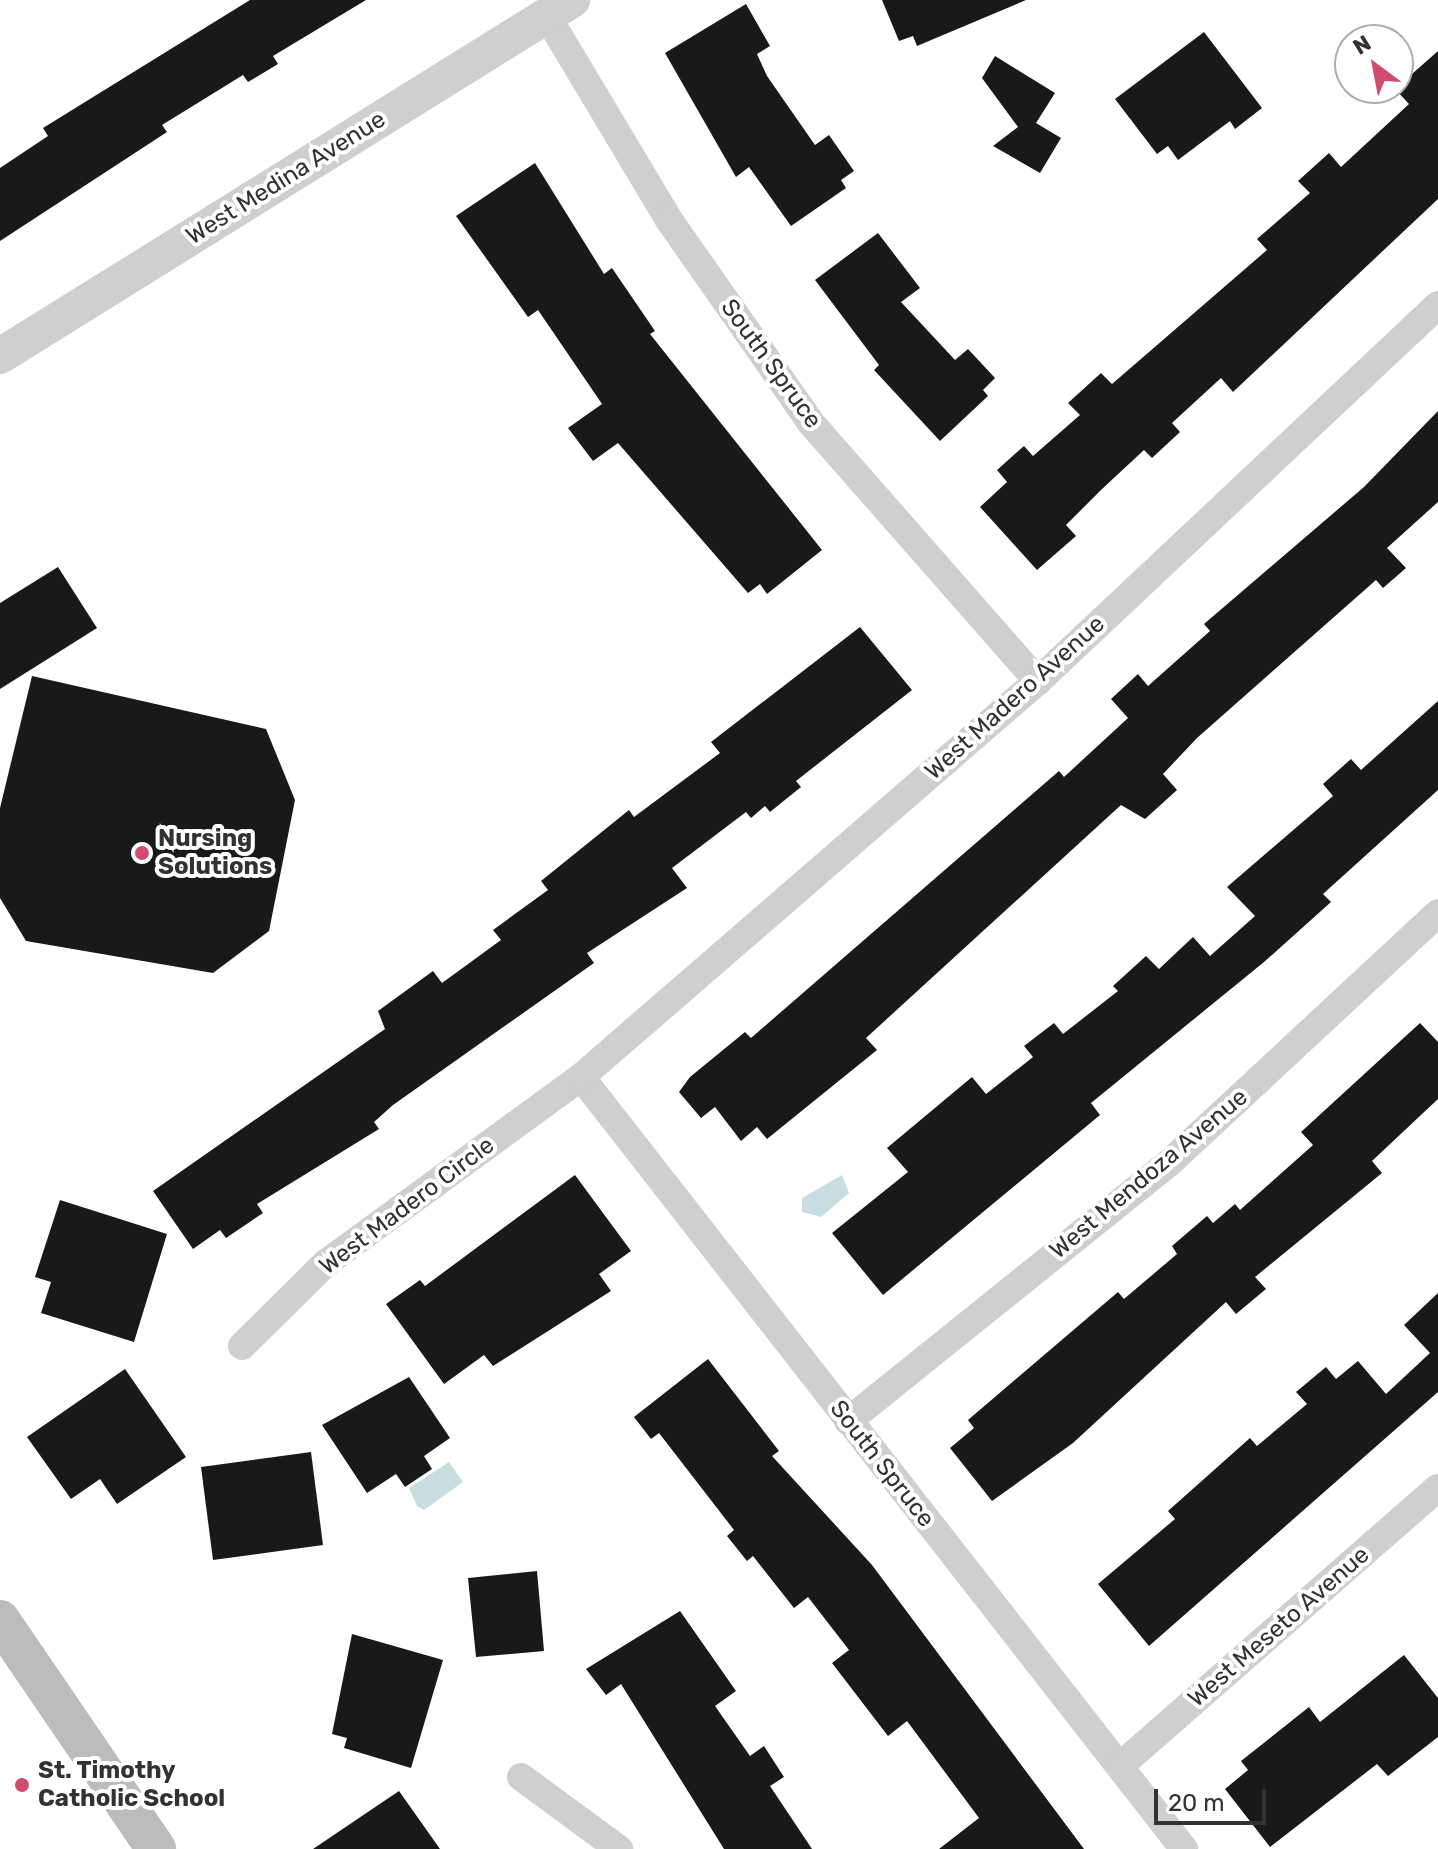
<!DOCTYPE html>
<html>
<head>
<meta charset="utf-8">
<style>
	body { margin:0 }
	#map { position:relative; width:1438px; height:1849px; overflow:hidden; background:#fff; font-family:Rubik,sans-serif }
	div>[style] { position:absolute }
	.water>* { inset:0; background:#c7dde2 }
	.building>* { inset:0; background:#191919 }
	.minor>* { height:28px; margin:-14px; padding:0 14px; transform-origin:14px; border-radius:14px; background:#cfcfcf }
	.tertiary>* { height:36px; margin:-18px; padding:0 18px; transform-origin:18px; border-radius:18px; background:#cfcfcf }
	.secondary>* { height:40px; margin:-20px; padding:0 20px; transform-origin:20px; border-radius:20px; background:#bcbcbc }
	.dots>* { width:22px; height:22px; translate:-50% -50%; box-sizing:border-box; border:4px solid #fff; border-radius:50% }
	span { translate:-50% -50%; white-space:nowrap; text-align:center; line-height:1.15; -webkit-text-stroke:8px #fff; paint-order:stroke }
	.street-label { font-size:24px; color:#323232 }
	.poi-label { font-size:24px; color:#323232; font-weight:700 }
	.left { translate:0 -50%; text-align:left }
	.north { position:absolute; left:1334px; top:24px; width:80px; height:80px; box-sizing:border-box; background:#fff; border:2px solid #adadad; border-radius:50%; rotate:328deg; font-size:22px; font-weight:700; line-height:32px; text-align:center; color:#323232 }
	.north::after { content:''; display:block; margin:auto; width:28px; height:36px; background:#d14c6f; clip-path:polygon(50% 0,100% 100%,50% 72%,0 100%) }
	.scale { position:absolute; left:1154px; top:1789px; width:112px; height:36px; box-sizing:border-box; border:4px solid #323232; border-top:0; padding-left:10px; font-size:24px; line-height:28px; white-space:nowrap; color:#323232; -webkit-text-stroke:6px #fff; paint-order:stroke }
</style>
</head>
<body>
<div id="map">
	<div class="water">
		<div style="clip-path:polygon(842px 1175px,849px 1193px,821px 1217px,802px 1212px,802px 1198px)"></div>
		<div style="clip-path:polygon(449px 1462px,463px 1482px,424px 1510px,417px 1506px,409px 1488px)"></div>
	</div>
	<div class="building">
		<div style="clip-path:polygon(250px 0,366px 0,273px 56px,278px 64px,248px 82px,243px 75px,162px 125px,167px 132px,0 241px,0 168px,48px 136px,43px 128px)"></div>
		<div style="clip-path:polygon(882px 0,1026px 0,917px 46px,913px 36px,899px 41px)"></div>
		<div style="clip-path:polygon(746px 4px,770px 46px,757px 54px,767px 76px,815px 145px,829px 135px,854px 171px,841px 180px,846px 188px,791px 226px,749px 167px,736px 177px,665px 53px)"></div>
		<div style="clip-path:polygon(1204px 32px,1262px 108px,1235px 129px,1230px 121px,1178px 160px,1168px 146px,1157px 154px,1115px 99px)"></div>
		<div style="clip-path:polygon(1438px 51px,1438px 199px,1233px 392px,1221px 378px,1172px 423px,1180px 432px,1152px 458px,1144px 450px,1102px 489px,1066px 525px,1076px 536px,1037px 570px,980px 507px,1007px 482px,997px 470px,1024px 446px,1033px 456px,1080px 415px,1068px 403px,1101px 373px,1112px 384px,1267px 250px,1257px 239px,1310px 193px,1298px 181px,1329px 153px,1341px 167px,1409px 104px,1395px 89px)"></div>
		<div style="clip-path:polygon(995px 56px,1055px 93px,1036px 123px,1061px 138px,1040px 173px,993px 146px,1018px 127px,982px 78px)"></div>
		<div style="clip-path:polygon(535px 163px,604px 274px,612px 268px,655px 331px,650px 334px,822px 550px,767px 594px,760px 584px,748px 593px,618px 443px,593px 461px,568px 428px,602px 404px,538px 310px,528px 317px,456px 216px)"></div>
		<div style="clip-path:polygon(878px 233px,920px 288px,901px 302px,955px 360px,968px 349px,995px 378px,983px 390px,988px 396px,940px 441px,874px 370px,879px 365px,815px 280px)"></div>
		<div style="clip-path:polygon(1438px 411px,1438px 502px,1387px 548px,1406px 568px,1383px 588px,1376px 580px,1197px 738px,1163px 774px,1177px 790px,1145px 819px,1121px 805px,866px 1038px,877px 1050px,767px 1139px,757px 1127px,741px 1141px,715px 1107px,701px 1118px,679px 1092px,690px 1077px,745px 1032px,751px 1038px,1059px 771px,1064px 777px,1128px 718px,1111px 699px,1138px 674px,1148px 686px,1210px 631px,1204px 624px,1364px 487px)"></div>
		<div style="clip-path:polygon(58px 567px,97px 628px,0 689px,0 603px)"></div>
		<div style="clip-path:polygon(860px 627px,912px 690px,796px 781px,801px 787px,770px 812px,765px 806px,751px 818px,746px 812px,672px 868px,687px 888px,587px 953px,594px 963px,393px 1105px,374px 1122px,379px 1129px,257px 1204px,263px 1213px,226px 1238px,220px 1230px,193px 1249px,153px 1191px,385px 1029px,378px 1011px,433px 971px,442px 983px,501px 940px,493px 930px,548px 890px,541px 881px,629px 810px,634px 817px,720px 753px,711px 742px)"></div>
		<div style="clip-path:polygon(32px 676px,266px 729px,295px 800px,269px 931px,213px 973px,26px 941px,0 898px,0 808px)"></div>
		<div style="clip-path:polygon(1438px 701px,1438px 790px,1323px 894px,1331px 902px,1264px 962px,1091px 1103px,1100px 1115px,883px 1295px,832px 1233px,908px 1172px,887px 1148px,972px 1077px,986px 1094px,1033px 1057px,1024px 1046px,1054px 1023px,1063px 1034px,1118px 991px,1113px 986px,1146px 956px,1159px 969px,1193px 937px,1210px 956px,1255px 916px,1227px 887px,1333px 796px,1323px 784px,1351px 759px,1361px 770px)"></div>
		<div style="clip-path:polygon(1420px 1023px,1438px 1042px,1438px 1099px,1372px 1161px,1382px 1173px,1255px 1277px,1266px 1289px,1236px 1314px,1226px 1302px,1073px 1443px,992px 1501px,950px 1448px,974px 1428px,968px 1420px,1118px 1292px,1124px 1299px,1177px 1254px,1172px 1246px,1207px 1216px,1213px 1223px,1235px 1204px,1240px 1210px,1313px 1145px,1301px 1132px)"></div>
		<div style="clip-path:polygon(575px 1175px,631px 1251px,599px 1274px,611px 1291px,493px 1366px,484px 1355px,444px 1384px,386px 1304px,420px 1280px,425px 1286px)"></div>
		<div style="clip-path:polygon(60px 1200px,167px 1234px,134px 1342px,41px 1313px,51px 1282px,35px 1277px)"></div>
		<div style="clip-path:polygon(1438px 1293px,1438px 1392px,1149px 1646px,1098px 1584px,1175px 1519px,1168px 1511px,1250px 1438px,1257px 1446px,1307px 1404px,1296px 1392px,1326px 1367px,1336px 1379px,1358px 1361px,1386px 1394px,1430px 1353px,1404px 1325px)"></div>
		<div style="clip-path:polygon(708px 1359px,779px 1451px,772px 1456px,872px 1565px,1084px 1849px,939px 1849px,979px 1818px,907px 1721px,888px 1736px,832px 1663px,849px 1650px,808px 1597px,794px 1608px,753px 1556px,747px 1561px,727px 1536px,734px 1530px,659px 1433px,651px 1439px,634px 1417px)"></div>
		<div style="clip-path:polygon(125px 1369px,186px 1457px,117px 1504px,100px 1479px,71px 1499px,27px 1437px)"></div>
		<div style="clip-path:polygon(409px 1377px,450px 1438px,424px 1456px,432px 1469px,405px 1487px,396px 1474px,367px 1493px,322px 1425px)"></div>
		<div style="clip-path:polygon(311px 1452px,323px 1545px,213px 1560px,201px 1467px)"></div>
		<div style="clip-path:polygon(537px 1571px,544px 1651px,476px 1657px,468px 1578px)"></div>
		<div style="clip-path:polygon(680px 1611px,736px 1691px,715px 1706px,750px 1756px,764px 1746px,784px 1777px,770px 1786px,812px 1849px,724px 1849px,621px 1684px,606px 1695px,586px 1669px)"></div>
		<div style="clip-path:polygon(352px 1634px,443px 1660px,411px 1768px,344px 1748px,347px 1738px,332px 1734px)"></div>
		<div style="clip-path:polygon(1404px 1655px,1438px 1698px,1438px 1737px,1388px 1776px,1377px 1764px,1270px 1847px,1225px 1789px,1248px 1770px,1241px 1761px,1309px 1707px,1320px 1722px)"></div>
		<div style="clip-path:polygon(399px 1791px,440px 1849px,313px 1849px)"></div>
	</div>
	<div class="minor">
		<div style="left:547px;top:16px;width:238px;rotate:59.1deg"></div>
		<div style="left:669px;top:220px;width:248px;rotate:55deg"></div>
		<div style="left:811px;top:423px;width:344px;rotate:48.7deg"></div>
		<div style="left:581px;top:1077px;width:980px;rotate:52.01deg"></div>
		<div style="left:242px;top:1346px;width:118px;rotate:-44.7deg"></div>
		<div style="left:326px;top:1263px;width:316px;rotate:-36.1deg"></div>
		<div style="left:581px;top:1077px;width:605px;rotate:-40.91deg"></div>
		<div style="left:1038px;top:681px;width:549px;rotate:-43.23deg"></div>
		<div style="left:848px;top:1421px;width:412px;rotate:-38.8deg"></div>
		<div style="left:1169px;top:1163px;width:367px;rotate:-42.9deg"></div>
		<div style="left:1120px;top:1766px;width:422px;rotate:-41.2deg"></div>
		<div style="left:521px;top:1777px;width:122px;rotate:36.3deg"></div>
	</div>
	<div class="tertiary">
		<div style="left:0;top:356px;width:674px;rotate:-31.9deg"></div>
	</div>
	<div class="secondary">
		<div style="left:0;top:1620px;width:277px;rotate:55.7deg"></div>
	</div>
	<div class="dots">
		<div style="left:142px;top:853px;background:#d14c6f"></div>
		<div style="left:22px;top:1785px;background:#d14c6f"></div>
	</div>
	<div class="street-label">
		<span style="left:286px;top:178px;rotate:-32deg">West Medina Avenue</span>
		<span style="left:771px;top:364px;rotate:54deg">South Spruce</span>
		<span style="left:1015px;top:698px;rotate:-42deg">West Madero Avenue</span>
		<span style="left:1149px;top:1174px;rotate:-40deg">West Mendoza Avenue</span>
		<span style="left:407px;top:1206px;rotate:-37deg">West Madero Circle</span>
		<span style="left:882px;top:1464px;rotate:52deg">South Spruce</span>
		<span style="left:1279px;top:1627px;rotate:-41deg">West Meseto Avenue</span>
	</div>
	<div class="poi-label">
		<span class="left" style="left:158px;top:853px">Nursing<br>Solutions</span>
		<span class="left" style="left:38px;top:1785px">St. Timothy<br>Catholic School</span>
	</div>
	<div class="north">N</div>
	<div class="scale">20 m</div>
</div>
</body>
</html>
